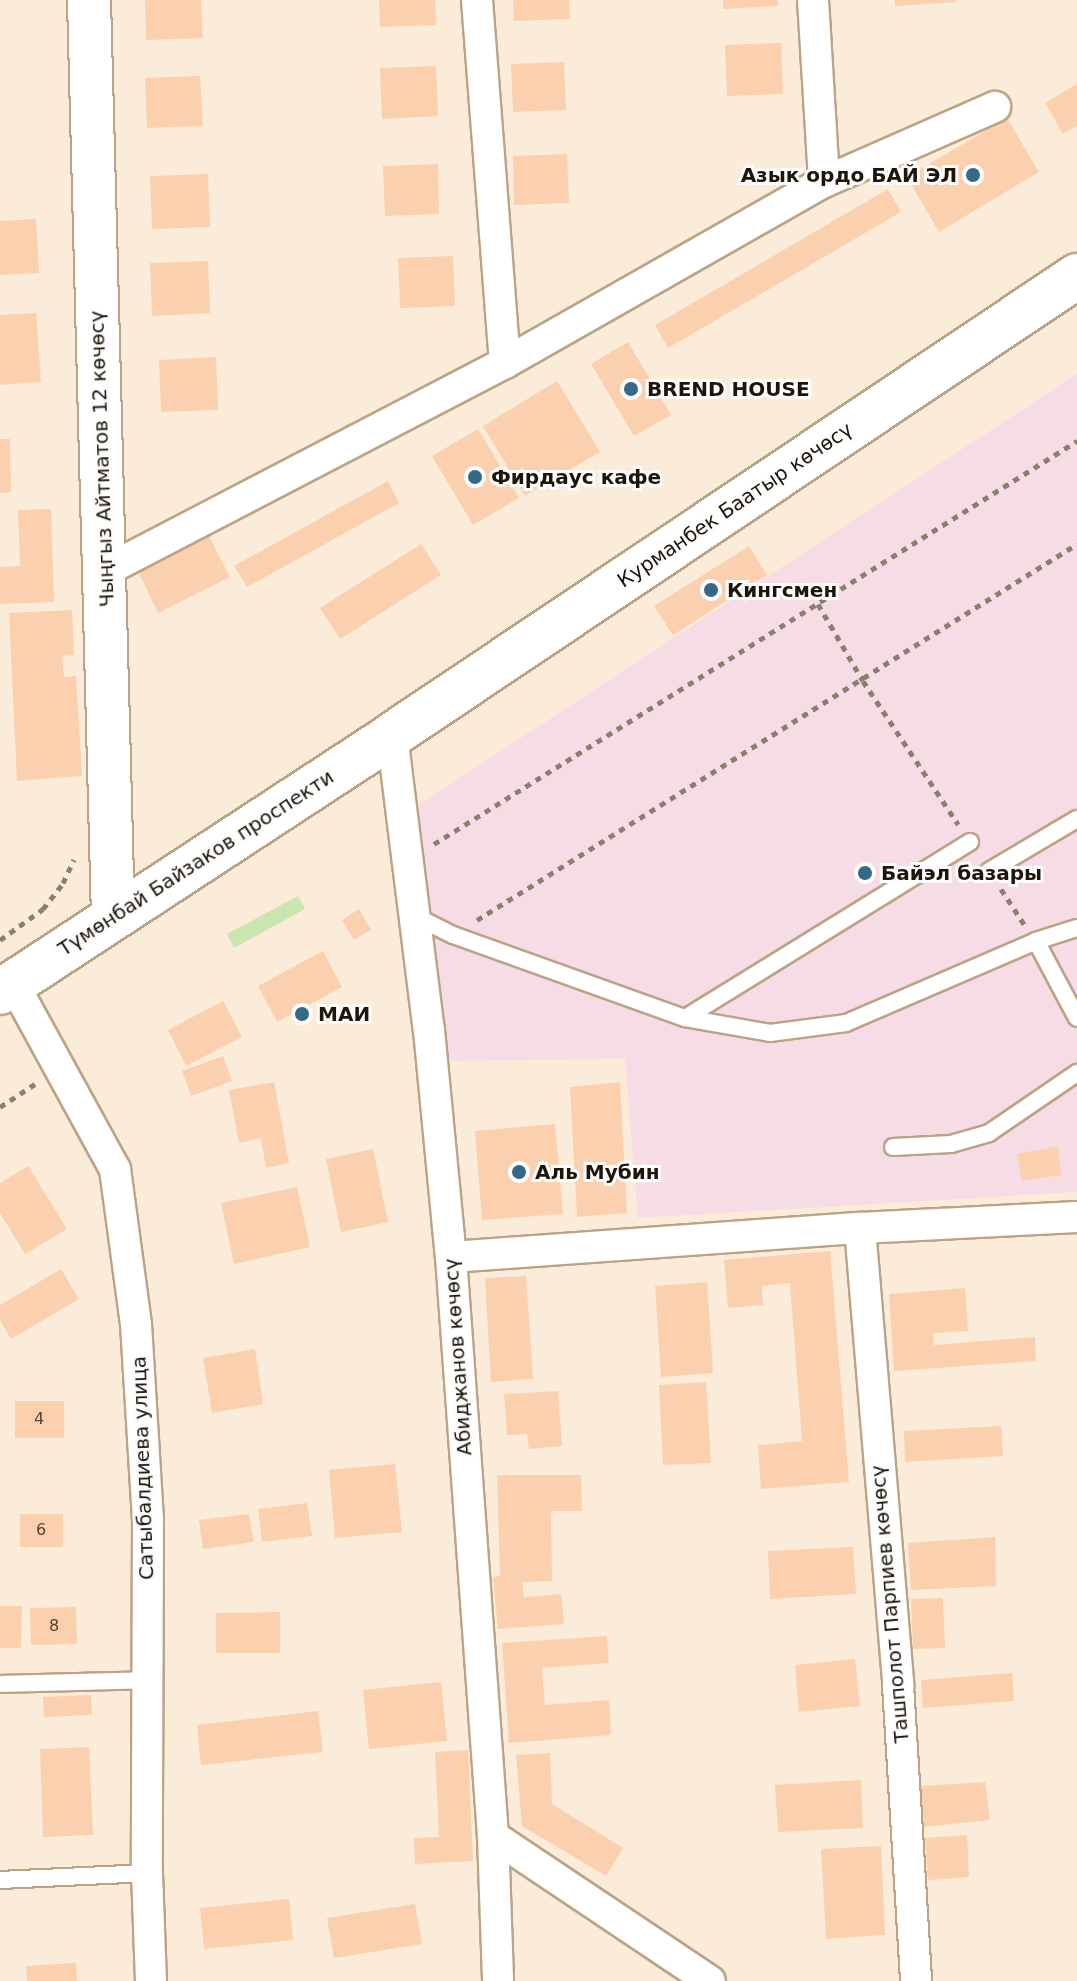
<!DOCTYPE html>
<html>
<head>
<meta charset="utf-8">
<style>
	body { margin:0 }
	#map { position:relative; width:1077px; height:1981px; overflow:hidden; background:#fbecd9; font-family:"DejaVu Sans",sans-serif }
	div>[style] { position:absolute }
	.commercial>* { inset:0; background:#f6dde5 }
	.green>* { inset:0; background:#cae6ae }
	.building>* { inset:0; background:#fad0af }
	.path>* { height:5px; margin-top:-2.5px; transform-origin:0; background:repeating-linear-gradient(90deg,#8b7f70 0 6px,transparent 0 12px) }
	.roads { filter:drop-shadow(2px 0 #bba386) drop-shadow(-2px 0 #bba386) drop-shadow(0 2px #bba386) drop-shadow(0 -2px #bba386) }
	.lane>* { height:16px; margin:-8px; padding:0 8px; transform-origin:8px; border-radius:8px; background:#fff }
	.street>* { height:30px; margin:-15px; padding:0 15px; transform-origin:15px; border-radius:15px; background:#fff }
	.secondary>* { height:42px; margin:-21px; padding:0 21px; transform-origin:21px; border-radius:21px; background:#fff }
	.highway>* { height:44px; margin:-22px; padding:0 22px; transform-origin:22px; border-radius:22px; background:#fff }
	.dots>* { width:22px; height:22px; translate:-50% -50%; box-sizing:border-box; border:4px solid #fcfcfc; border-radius:50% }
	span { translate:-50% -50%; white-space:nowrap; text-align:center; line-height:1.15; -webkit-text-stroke:6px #fcfcfc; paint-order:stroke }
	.number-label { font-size:16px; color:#543 }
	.number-label span { -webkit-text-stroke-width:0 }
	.poi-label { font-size:20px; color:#1e150a; font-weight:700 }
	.right { translate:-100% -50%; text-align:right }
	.left { translate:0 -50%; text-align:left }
	.street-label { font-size:20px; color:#1e150a }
</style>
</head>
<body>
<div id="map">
	<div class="commercial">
		<div style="clip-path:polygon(1077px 374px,1077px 1192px,638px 1218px,625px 1059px,442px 1061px,419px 853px,418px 805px)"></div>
	</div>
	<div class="green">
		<div style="clip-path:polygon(298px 896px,305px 909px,234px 948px,227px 934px)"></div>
	</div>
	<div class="building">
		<div style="clip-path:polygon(145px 0,201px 0,203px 38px,146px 40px)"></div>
		<div style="clip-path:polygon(379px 0,435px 0,436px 25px,380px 27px)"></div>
		<div style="clip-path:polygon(513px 0,569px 0,570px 19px,514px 21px)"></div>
		<div style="clip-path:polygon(723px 0,778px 0,778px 6px,723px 9px)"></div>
		<div style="clip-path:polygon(895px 0,956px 0,956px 2px,895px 6px)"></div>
		<div style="clip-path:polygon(781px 43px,783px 94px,727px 96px,725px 45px)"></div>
		<div style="clip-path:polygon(564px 62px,566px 110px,513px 112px,511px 64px)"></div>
		<div style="clip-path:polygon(436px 66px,438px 116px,382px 119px,380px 68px)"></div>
		<div style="clip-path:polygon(200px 76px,203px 126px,147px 128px,145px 78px)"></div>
		<div style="clip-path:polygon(1077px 84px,1077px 126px,1063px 134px,1045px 103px)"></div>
		<div style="clip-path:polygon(1007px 118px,1039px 172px,939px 232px,907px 177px)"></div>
		<div style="clip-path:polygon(567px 154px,569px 203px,514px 205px,513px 156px)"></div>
		<div style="clip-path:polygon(438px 164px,439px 214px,385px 216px,383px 166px)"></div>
		<div style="clip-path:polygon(208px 174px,210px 227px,152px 229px,150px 176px)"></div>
		<div style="clip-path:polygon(888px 189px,901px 212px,668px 348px,655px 325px)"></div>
		<div style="clip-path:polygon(36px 219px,39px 273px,0 275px,0 221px)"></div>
		<div style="clip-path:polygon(453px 256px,455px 306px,400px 308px,398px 258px)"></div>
		<div style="clip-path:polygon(208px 261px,210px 313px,152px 316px,150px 263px)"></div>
		<div style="clip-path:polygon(36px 313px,41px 382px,0 385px,0 315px)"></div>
		<div style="clip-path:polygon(628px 342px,671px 415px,634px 436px,591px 364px)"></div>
		<div style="clip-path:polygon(216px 357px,218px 410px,161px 412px,159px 360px)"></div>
		<div style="clip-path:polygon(557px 381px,600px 452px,525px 496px,483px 426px)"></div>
		<div style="clip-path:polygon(478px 429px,519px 498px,473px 525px,432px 456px)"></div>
		<div style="clip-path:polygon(0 439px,10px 439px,11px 492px,0 493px)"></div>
		<div style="clip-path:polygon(388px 481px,399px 503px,247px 587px,234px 566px)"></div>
		<div style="clip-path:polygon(51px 509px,54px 602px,0 604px,0 567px,20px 566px,18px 510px)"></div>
		<div style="clip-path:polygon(207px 532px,230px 577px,158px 613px,136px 567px)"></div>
		<div style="clip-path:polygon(421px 544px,441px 575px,340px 639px,320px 608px)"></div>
		<div style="clip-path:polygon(749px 546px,767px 575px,673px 635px,654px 606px)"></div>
		<div style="clip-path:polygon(72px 610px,74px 655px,62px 656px,64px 677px,76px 676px,82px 776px,17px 781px,9px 613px)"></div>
		<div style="clip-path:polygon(359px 909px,371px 930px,354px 940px,342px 920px)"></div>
		<div style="clip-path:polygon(323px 951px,342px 987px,277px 1022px,258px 986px)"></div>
		<div style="clip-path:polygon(223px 1001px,242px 1037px,186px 1066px,168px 1030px)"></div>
		<div style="clip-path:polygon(223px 1056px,232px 1081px,191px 1096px,182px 1071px)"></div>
		<div style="clip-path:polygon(274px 1082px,289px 1163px,266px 1168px,261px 1138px,239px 1143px,229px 1090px)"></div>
		<div style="clip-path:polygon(620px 1082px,627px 1213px,577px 1217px,570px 1087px)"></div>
		<div style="clip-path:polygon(555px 1124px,563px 1214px,482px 1220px,475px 1131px)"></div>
		<div style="clip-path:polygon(1058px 1146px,1061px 1175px,1022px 1181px,1017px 1154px)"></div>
		<div style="clip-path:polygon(373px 1149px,388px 1222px,341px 1232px,326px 1159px)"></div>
		<div style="clip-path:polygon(28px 1166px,67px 1229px,25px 1254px,0 1213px,0 1183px)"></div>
		<div style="clip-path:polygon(297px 1187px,310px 1247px,234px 1264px,221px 1203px)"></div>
		<div style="clip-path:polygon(830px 1251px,849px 1482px,761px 1489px,758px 1445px,802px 1441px,790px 1283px,762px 1286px,763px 1305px,728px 1308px,724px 1260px)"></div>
		<div style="clip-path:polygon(61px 1269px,79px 1299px,11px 1339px,0 1320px,0 1305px)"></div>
		<div style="clip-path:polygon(526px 1276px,533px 1379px,491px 1382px,485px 1278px)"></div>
		<div style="clip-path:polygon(707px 1282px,713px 1373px,661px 1377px,655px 1286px)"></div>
		<div style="clip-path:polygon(965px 1288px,968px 1331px,933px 1333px,934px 1345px,1035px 1337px,1036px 1361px,894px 1371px,889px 1294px)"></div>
		<div style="clip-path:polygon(255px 1349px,263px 1404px,212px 1413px,203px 1358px)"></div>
		<div style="clip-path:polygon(706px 1382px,711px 1463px,663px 1465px,659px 1385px)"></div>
		<div style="clip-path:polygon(558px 1391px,562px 1446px,529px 1449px,527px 1434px,507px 1435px,504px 1394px)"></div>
		<div style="clip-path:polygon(15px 1401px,64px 1401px,64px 1438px,15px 1438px)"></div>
		<div style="clip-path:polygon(1001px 1426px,1003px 1456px,905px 1462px,904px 1431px)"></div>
		<div style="clip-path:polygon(395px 1464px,402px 1532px,335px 1538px,329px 1470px)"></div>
		<div style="clip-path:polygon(497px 1475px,581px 1475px,582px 1511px,551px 1511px,552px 1581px,522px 1582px,524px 1597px,561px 1594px,564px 1624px,498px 1629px,493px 1577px,500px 1576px)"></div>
		<div style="clip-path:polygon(307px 1503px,312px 1536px,262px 1542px,258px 1509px)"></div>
		<div style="clip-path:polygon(20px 1514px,63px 1514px,63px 1547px,20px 1547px)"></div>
		<div style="clip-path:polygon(249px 1514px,254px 1542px,203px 1549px,199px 1520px)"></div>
		<div style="clip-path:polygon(995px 1537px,996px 1586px,911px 1590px,908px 1543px)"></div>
		<div style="clip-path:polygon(853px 1547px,856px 1594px,770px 1599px,768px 1551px)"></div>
		<div style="clip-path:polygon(943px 1598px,945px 1648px,913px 1649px,911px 1599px)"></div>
		<div style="clip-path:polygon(0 1606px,22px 1606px,21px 1648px,0 1648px)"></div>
		<div style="clip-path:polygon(76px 1607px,77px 1644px,31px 1645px,30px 1608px)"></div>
		<div style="clip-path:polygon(280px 1612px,280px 1653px,216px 1653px,216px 1613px)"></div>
		<div style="clip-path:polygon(607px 1636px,609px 1663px,542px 1668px,545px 1705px,609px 1700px,611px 1735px,509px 1743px,502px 1643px)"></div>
		<div style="clip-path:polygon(855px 1659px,860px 1706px,799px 1712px,795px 1665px)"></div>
		<div style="clip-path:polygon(1012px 1673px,1014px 1701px,923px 1708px,921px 1680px)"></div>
		<div style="clip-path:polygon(441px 1682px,447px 1741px,369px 1749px,363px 1690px)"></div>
		<div style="clip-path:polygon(91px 1695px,92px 1715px,44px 1717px,43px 1697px)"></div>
		<div style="clip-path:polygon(318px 1711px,323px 1752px,201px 1765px,197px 1725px)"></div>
		<div style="clip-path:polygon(89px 1747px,93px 1835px,43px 1837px,40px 1749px)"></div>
		<div style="clip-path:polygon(468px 1750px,473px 1861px,415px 1864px,414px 1838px,439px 1837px,435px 1752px)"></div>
		<div style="clip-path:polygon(550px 1753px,552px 1804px,623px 1848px,606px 1876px,522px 1826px,516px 1755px)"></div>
		<div style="clip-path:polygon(861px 1780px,863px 1828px,778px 1832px,775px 1785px)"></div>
		<div style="clip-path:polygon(985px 1782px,990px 1820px,924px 1827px,921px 1786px)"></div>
		<div style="clip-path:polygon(967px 1835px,969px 1877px,928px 1880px,925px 1838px)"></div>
		<div style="clip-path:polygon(881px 1846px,885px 1935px,826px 1939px,821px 1849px)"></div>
		<div style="clip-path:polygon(289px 1899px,293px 1940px,204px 1949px,200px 1908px)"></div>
		<div style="clip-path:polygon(415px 1904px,422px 1944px,334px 1958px,327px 1918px)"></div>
		<div style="clip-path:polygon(76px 1963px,77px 1981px,27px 1981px,26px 1966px)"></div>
	</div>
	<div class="path">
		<div style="left:818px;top:604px;width:89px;rotate:59.7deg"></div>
		<div style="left:863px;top:681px;width:172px;rotate:56.4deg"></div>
		<div style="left:434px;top:844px;width:759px;rotate:-32.08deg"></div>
		<div style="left:1001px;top:889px;width:42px;rotate:56.7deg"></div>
		<div style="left:477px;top:920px;width:708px;rotate:-32.07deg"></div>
		<div style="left:0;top:940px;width:53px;rotate:-35.8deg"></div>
		<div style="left:43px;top:909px;width:33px;rotate:-52deg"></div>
		<div style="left:63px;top:883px;width:26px;rotate:-65deg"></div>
		<div style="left:0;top:1107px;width:42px;rotate:-33.3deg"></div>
	</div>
	<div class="roads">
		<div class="lane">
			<div style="left:989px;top:871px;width:102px;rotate:-30.6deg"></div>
			<div style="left:415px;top:916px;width:42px;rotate:26.6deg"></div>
			<div style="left:453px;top:935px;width:246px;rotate:19.7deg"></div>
			<div style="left:685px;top:1018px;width:86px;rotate:10deg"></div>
			<div style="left:770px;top:1033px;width:77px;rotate:-7.5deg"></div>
			<div style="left:846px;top:1023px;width:207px;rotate:-23.3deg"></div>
			<div style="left:1036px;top:941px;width:43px;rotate:-17.6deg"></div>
			<div style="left:1036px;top:941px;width:87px;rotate:62deg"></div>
			<div style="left:685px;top:1018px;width:335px;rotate:-31.7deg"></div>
			<div style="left:893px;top:1147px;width:58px;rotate:-3deg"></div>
			<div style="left:951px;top:1144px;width:40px;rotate:-16deg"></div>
			<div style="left:989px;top:1133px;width:107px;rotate:-34.3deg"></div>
			<div style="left:0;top:1684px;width:148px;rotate:-1.5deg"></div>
			<div style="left:0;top:1880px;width:147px;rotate:-2.7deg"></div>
		</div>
		<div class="street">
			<div style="left:477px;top:0;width:364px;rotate:85.6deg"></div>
			<div style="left:813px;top:0;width:182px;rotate:86.5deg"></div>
			<div style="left:105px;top:571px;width:451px;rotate:-27.5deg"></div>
			<div style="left:505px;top:363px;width:367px;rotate:-29.6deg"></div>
			<div style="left:824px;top:182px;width:187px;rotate:-23.7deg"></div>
			<div style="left:392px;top:735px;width:297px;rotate:82.9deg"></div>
			<div style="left:429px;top:1030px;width:228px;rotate:84.5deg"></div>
			<div style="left:451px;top:1257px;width:581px;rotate:85.85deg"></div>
			<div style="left:493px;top:1836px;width:145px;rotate:88deg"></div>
			<div style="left:13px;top:983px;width:212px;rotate:61.3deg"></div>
			<div style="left:115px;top:1169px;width:156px;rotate:82.3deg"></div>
			<div style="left:136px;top:1324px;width:195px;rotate:86.5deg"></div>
			<div style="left:148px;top:1519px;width:354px;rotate:90.2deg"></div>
			<div style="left:147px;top:1873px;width:108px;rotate:87.9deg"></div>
			<div style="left:860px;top:1228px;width:459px;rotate:85.2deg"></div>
			<div style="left:898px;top:1685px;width:297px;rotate:86.5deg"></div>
			<div style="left:451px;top:1257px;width:410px;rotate:-4.1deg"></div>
			<div style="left:860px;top:1228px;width:217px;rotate:-2.9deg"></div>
			<div style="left:493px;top:1836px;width:261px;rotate:33.8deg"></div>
		</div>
		<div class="secondary">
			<div style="left:89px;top:0;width:917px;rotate:88.5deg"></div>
		</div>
		<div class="highway">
			<div style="left:0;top:992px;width:469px;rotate:-33.2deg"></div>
			<div style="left:392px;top:735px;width:825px;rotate:-33.82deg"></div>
		</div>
	</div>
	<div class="dots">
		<div style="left:973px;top:175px;background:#356986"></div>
		<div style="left:631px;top:389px;background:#356986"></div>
		<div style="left:475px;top:477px;background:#356986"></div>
		<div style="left:711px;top:590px;background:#356986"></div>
		<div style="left:865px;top:873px;background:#356986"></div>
		<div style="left:302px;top:1014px;background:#356986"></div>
		<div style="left:519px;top:1172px;background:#356986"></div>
	</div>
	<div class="number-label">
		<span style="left:39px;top:1419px">4</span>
		<span style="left:41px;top:1530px">6</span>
		<span style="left:54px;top:1626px">8</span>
	</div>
	<div class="poi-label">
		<span class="right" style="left:957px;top:175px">Азык ордо БАЙ ЭЛ</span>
		<span class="left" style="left:647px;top:389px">BREND HOUSE</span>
		<span class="left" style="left:491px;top:477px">Фирдаус кафе</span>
		<span class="left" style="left:727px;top:590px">Кингсмен</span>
		<span class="left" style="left:881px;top:873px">Байэл базары</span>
		<span class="left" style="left:318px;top:1014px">МАИ</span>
		<span class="left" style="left:535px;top:1172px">Аль Мубин</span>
	</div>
	<div class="street-label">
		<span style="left:102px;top:459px;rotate:-92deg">Чыңгыз Айтматов 12 көчөсү</span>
		<span style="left:735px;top:505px;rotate:-34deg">Курманбек Баатыр көчөсү</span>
		<span style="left:196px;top:863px;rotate:-33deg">Түмөнбай Байзаков проспекти</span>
		<span style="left:458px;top:1357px;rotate:-94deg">Абиджанов көчөсү</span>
		<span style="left:143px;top:1468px;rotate:-92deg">Сатыбалдиева улица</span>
		<span style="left:890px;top:1604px;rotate:-95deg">Ташполот Парпиев көчөсү</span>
	</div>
</div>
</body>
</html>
